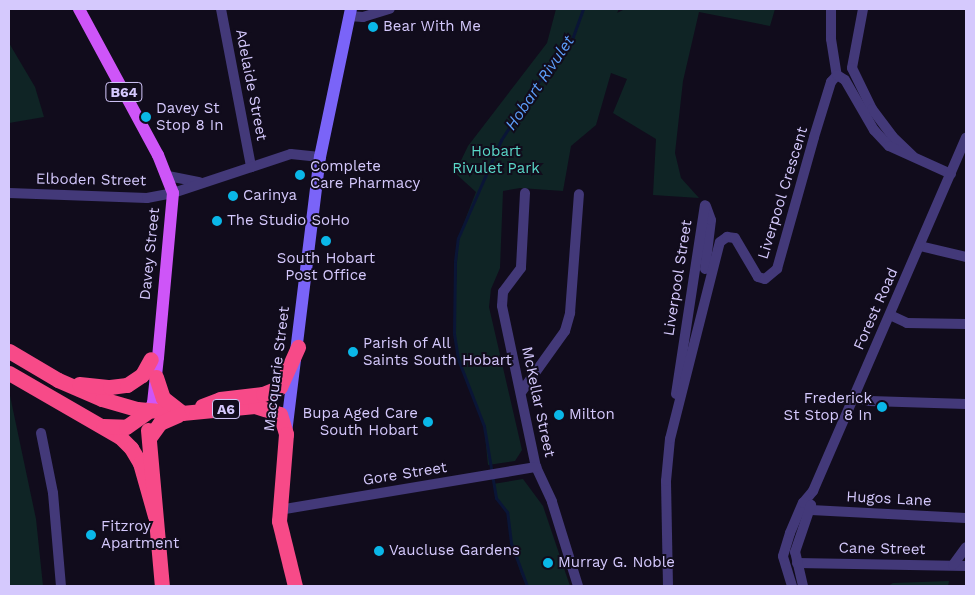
<!DOCTYPE html>
<html>
<head>
<meta charset="utf-8">
<style>
	body { margin:0 }
	#map { position:relative; width:975px; height:595px; overflow:hidden; background:#110c1c; font-family:"Work Sans",sans-serif }
	div>[style] { position:absolute }
	.green>* { inset:0; background:#0f2425 }
	.stream>* { height:3px; margin:-1.5px; padding:0 1.5px; transform-origin:1.5px; border-radius:1.5px; background:#0a1536 }
	.street>* { height:10px; margin:-5px; padding:0 5px; transform-origin:5px; border-radius:5px; background:#433979 }
	.secondary>* { height:12px; margin:-6px; padding:0 6px; transform-origin:6px; border-radius:6px; background:#7a64f8 }
	.primary>* { height:12px; margin:-6px; padding:0 6px; transform-origin:6px; border-radius:6px; background:#ce55f8 }
	.highway>* { height:15px; margin:-7.5px; padding:0 7.5px; transform-origin:7.5px; border-radius:7.5px; background:#f74a88 }
	.dots>* { width:14px; height:14px; translate:-50% -50%; box-sizing:border-box; border:2px solid #110c1c; border-radius:50% }
	span { translate:-50% -50%; white-space:nowrap; text-align:center; line-height:1.15; -webkit-text-stroke:4px #110c1c; paint-order:stroke }
	.shield-label span { padding:1px 4px; background:#110c1c; border:1px solid; border-radius:4px; -webkit-text-stroke-width:0 }
	.shield-label { font-size:14px; color:#d5c9fd; font-weight:700 }
	.poi-label { font-size:15px; color:#d5c9fd }
	.left { translate:0 -50%; text-align:left }
	.right { translate:-100% -50%; text-align:right }
	.street-label { font-size:15px; color:#d5c9fd }
	.park-label { font-size:15px; color:#5ad8c8 }
	.water-label { font-size:16px; color:#5c9df8; font-style:italic }
	.frame { position:absolute; inset:0; border:10px solid #d5c9fd; pointer-events:none }
</style>
</head>
<body>
<div id="map">
	<div class="green">
		<div style="clip-path:polygon(556px 9px,619px 9px,617px 13px,625px 9px,775px 9px,770px 26px,699px 12px,683px 81px,675px 153px,681px 178px,699px 198px,653px 195px,656px 139px,613px 113px,627px 79px,611px 73px,596px 125px,571px 146px,563px 191px,520px 188px,503px 191px,500px 268px,491px 289px,489px 307px,522px 450px,515px 461px,488px 465px,484px 426px,458px 359px,454px 333px,458px 238px,476px 192px,455px 173px,468px 146px,547px 43px)"></div>
		<div style="clip-path:polygon(9px 43px,35px 87px,44px 117px,9px 123px)"></div>
		<div style="clip-path:polygon(9px 391px,36px 519px,43px 586px,9px 586px)"></div>
		<div style="clip-path:polygon(523px 479px,543px 506px,570px 586px,527px 586px,521px 574px,511px 543px,507px 512px,496px 498px,493px 484px)"></div>
		<div style="clip-path:polygon(949px 581px,948px 586px,888px 586px,893px 583px)"></div>
	</div>
	<div class="stream">
		<div style="left:527px;top:586px;width:46px;rotate:-110.4deg"></div>
		<div style="left:511px;top:543px;width:31px;rotate:-97deg"></div>
		<div style="left:507px;top:512px;width:18px;rotate:-128deg"></div>
		<div style="left:496px;top:498px;width:73px;rotate:-99.5deg"></div>
		<div style="left:484px;top:426px;width:72px;rotate:-111.2deg"></div>
		<div style="left:458px;top:359px;width:26px;rotate:-99deg"></div>
		<div style="left:454px;top:333px;width:72px;rotate:-89.2deg"></div>
		<div style="left:455px;top:261px;width:23px;rotate:-83deg"></div>
		<div style="left:458px;top:238px;width:107px;rotate:-66.3deg"></div>
		<div style="left:501px;top:140px;width:98px;rotate:-57.1deg"></div>
		<div style="left:554px;top:58px;width:23px;rotate:-43deg"></div>
		<div style="left:571px;top:42px;width:35px;rotate:-70deg"></div>
	</div>
	<div class="street">
		<div style="left:221px;top:9px;width:161px;rotate:79.2deg"></div>
		<div style="left:831px;top:9px;width:30px;rotate:90deg"></div>
		<div style="left:831px;top:39px;width:36px;rotate:81deg"></div>
		<div style="left:863px;top:9px;width:60px;rotate:100.6deg"></div>
		<div style="left:852px;top:68px;width:46px;rotate:64deg"></div>
		<div style="left:872px;top:109px;width:34px;rotate:53deg"></div>
		<div style="left:892px;top:136px;width:29px;rotate:44deg"></div>
		<div style="left:349px;top:16px;width:14px;rotate:4deg"></div>
		<div style="left:363px;top:17px;width:28px;rotate:-17deg"></div>
		<div style="left:168px;top:176px;width:32px;rotate:11deg"></div>
		<div style="left:9px;top:193px;width:138px;rotate:2.1deg"></div>
		<div style="left:147px;top:198px;width:26px;rotate:-11deg"></div>
		<div style="left:173px;top:193px;width:124px;rotate:-18.3deg"></div>
		<div style="left:291px;top:154px;width:29px;rotate:6deg"></div>
		<div style="left:525px;top:193px;width:75px;rotate:93.1deg"></div>
		<div style="left:521px;top:268px;width:30px;rotate:127deg"></div>
		<div style="left:503px;top:292px;width:14px;rotate:94deg"></div>
		<div style="left:502px;top:306px;width:165px;rotate:78.1deg"></div>
		<div style="left:536px;top:467px;width:38px;rotate:65deg"></div>
		<div style="left:552px;top:502px;width:88px;rotate:72.8deg"></div>
		<div style="left:920px;top:246px;width:47px;rotate:13.4deg"></div>
		<div style="left:705px;top:269px;width:49px;rotate:-83deg"></div>
		<div style="left:711px;top:220px;width:15px;rotate:-110deg"></div>
		<div style="left:890px;top:315px;width:19px;rotate:25deg"></div>
		<div style="left:907px;top:323px;width:59px;rotate:1deg"></div>
		<div style="left:522px;top:391px;width:74px;rotate:-54.4deg"></div>
		<div style="left:565px;top:331px;width:19px;rotate:-74deg"></div>
		<div style="left:570px;top:313px;width:119px;rotate:-85.7deg"></div>
		<div style="left:676px;top:394px;width:191px;rotate:-81.3deg"></div>
		<div style="left:853px;top:397px;width:17px;rotate:13deg"></div>
		<div style="left:870px;top:401px;width:96px;rotate:1.8deg"></div>
		<div style="left:41px;top:433px;width:61px;rotate:78.7deg"></div>
		<div style="left:53px;top:493px;width:93px;rotate:85.1deg"></div>
		<div style="left:279px;top:510px;width:261px;rotate:-9.5deg"></div>
		<div style="left:811px;top:510px;width:155px;rotate:3deg"></div>
		<div style="left:797px;top:563px;width:169px;rotate:1deg"></div>
		<div style="left:953px;top:565px;width:22px;rotate:-54deg"></div>
		<div style="left:668px;top:586px;width:105px;rotate:-91.1deg"></div>
		<div style="left:666px;top:481px;width:42px;rotate:-84.6deg"></div>
		<div style="left:670px;top:439px;width:203px;rotate:-75.8deg"></div>
		<div style="left:720px;top:242px;width:9px;rotate:-36deg"></div>
		<div style="left:727px;top:237px;width:8px;rotate:7deg"></div>
		<div style="left:735px;top:238px;width:45px;rotate:59.5deg"></div>
		<div style="left:758px;top:277px;width:7px;rotate:16deg"></div>
		<div style="left:765px;top:279px;width:16px;rotate:-40deg"></div>
		<div style="left:777px;top:269px;width:137px;rotate:-74.3deg"></div>
		<div style="left:814px;top:137px;width:58px;rotate:-72.8deg"></div>
		<div style="left:831px;top:82px;width:9px;rotate:-49deg"></div>
		<div style="left:837px;top:75px;width:9px;rotate:32deg"></div>
		<div style="left:845px;top:80px;width:58px;rotate:59.9deg"></div>
		<div style="left:874px;top:130px;width:22px;rotate:47deg"></div>
		<div style="left:889px;top:146px;width:68px;rotate:24.3deg"></div>
		<div style="left:792px;top:586px;width:31px;rotate:-107deg"></div>
		<div style="left:783px;top:556px;width:24px;rotate:-73deg"></div>
		<div style="left:790px;top:533px;width:33px;rotate:-67deg"></div>
		<div style="left:803px;top:503px;width:16px;rotate:-50deg"></div>
		<div style="left:813px;top:491px;width:385px;rotate:-66.6deg"></div>
		<div style="left:803px;top:586px;width:35px;rotate:-103deg"></div>
		<div style="left:795px;top:552px;width:50px;rotate:-71.2deg"></div>
	</div>
	<div class="secondary">
		<div style="left:286px;top:433px;width:278px;rotate:-83deg"></div>
		<div style="left:320px;top:157px;width:151px;rotate:-78.2deg"></div>
	</div>
	<div class="primary">
		<div style="left:79px;top:9px;width:166px;rotate:61.6deg"></div>
		<div style="left:158px;top:155px;width:41px;rotate:68.5deg"></div>
		<div style="left:173px;top:193px;width:165px;rotate:95.2deg"></div>
		<div style="left:158px;top:357px;width:46px;rotate:96.2deg"></div>
		<div style="left:153px;top:403px;width:9px;rotate:117deg"></div>
	</div>
	<div class="highway">
		<div style="left:9px;top:351px;width:57px;rotate:30.6deg"></div>
		<div style="left:58px;top:380px;width:48px;rotate:23.4deg"></div>
		<div style="left:102px;top:399px;width:36px;rotate:16deg"></div>
		<div style="left:137px;top:409px;width:45px;rotate:5.1deg"></div>
		<div style="left:182px;top:413px;width:73px;rotate:-5.5deg"></div>
		<div style="left:255px;top:406px;width:26px;rotate:18deg"></div>
		<div style="left:280px;top:414px;width:21px;rotate:73deg"></div>
		<div style="left:286px;top:434px;width:87px;rotate:94.6deg"></div>
		<div style="left:279px;top:521px;width:67px;rotate:76.2deg"></div>
		<div style="left:9px;top:373px;width:128px;rotate:30deg"></div>
		<div style="left:120px;top:437px;width:16px;rotate:45deg"></div>
		<div style="left:131px;top:448px;width:17px;rotate:59deg"></div>
		<div style="left:140px;top:463px;width:55px;rotate:74.2deg"></div>
		<div style="left:156px;top:377px;width:22px;rotate:72deg"></div>
		<div style="left:163px;top:398px;width:24px;rotate:38deg"></div>
		<div style="left:79px;top:384px;width:31px;rotate:6deg"></div>
		<div style="left:110px;top:387px;width:17px;rotate:-7deg"></div>
		<div style="left:127px;top:385px;width:18px;rotate:-34deg"></div>
		<div style="left:142px;top:375px;width:18px;rotate:-61deg"></div>
		<div style="left:202px;top:406px;width:19px;rotate:-21deg"></div>
		<div style="left:220px;top:399px;width:43px;rotate:-6.6deg"></div>
		<div style="left:263px;top:394px;width:18px;rotate:-22deg"></div>
		<div style="left:280px;top:387px;width:44px;rotate:-65.8deg"></div>
		<div style="left:103px;top:426px;width:23px;rotate:2deg"></div>
		<div style="left:126px;top:427px;width:28px;rotate:-35deg"></div>
		<div style="left:148px;top:430px;width:157px;rotate:84.9deg"></div>
		<div style="left:149px;top:438px;width:19px;rotate:-54deg"></div>
		<div style="left:160px;top:423px;width:20px;rotate:-24deg"></div>
	</div>
	<div class="dots">
		<div style="left:373px;top:27px;background:#0ab7e8"></div>
		<div style="left:146px;top:117px;background:#0ab7e8"></div>
		<div style="left:300px;top:175px;background:#0ab7e8"></div>
		<div style="left:233px;top:196px;background:#0ab7e8"></div>
		<div style="left:217px;top:221px;background:#0ab7e8"></div>
		<div style="left:326px;top:241px;background:#0ab7e8"></div>
		<div style="left:353px;top:352px;background:#0ab7e8"></div>
		<div style="left:882px;top:407px;background:#0ab7e8"></div>
		<div style="left:559px;top:415px;background:#0ab7e8"></div>
		<div style="left:428px;top:422px;background:#0ab7e8"></div>
		<div style="left:91px;top:535px;background:#0ab7e8"></div>
		<div style="left:379px;top:551px;background:#0ab7e8"></div>
		<div style="left:548px;top:563px;background:#0ab7e8"></div>
	</div>
	<div class="shield-label">
		<span style="left:124px;top:92px">B64</span>
		<span style="left:226px;top:409px">A6</span>
	</div>
	<div class="poi-label">
		<span class="left" style="left:383px;top:27px">Bear With Me</span>
		<span class="left" style="left:156px;top:117px">Davey St<br>Stop 8 In</span>
		<span class="left" style="left:310px;top:175px">Complete<br>Care Pharmacy</span>
		<span class="left" style="left:243px;top:196px">Carinya</span>
		<span class="left" style="left:227px;top:221px">The Studio SoHo</span>
		<span style="left:326px;top:267px">South Hobart<br>Post Office</span>
		<span class="left" style="left:363px;top:352px">Parish of All<br>Saints South Hobart</span>
		<span class="right" style="left:872px;top:407px">Frederick<br>St Stop 8 In</span>
		<span class="right" style="left:418px;top:422px">Bupa Aged Care<br>South Hobart</span>
		<span class="left" style="left:569px;top:415px">Milton</span>
		<span class="left" style="left:101px;top:535px">Fitzroy<br>Apartment</span>
		<span class="left" style="left:389px;top:551px">Vaucluse Gardens</span>
		<span class="left" style="left:558px;top:563px">Murray G. Noble</span>
	</div>
	<div class="street-label">
		<span style="left:251px;top:85px;rotate:79deg">Adelaide Street</span>
		<span style="left:91px;top:180px;rotate:1deg">Elboden Street</span>
		<span style="left:783px;top:193px;rotate:-73deg">Liverpool Crescent</span>
		<span style="left:150px;top:254px;rotate:-84deg">Davey Street</span>
		<span style="left:678px;top:278px;rotate:-81deg">Liverpool Street</span>
		<span style="left:876px;top:309px;rotate:-66deg">Forest Road</span>
		<span style="left:277px;top:369px;rotate:-83deg">Macquarie Street</span>
		<span style="left:538px;top:402px;rotate:78deg">McKellar Street</span>
		<span style="left:405px;top:474px;rotate:-9deg">Gore Street</span>
		<span style="left:889px;top:499px;rotate:3deg">Hugos Lane</span>
		<span style="left:882px;top:549px;rotate:1deg">Cane Street</span>
	</div>
	<div class="park-label">
		<span style="left:496px;top:160px">Hobart<br>Rivulet Park</span>
	</div>
	<div class="water-label">
		<span style="left:540px;top:83px;rotate:-56deg">Hobart Rivulet</span>
	</div>
	<div class="frame"></div>
</div>
</body>
</html>
